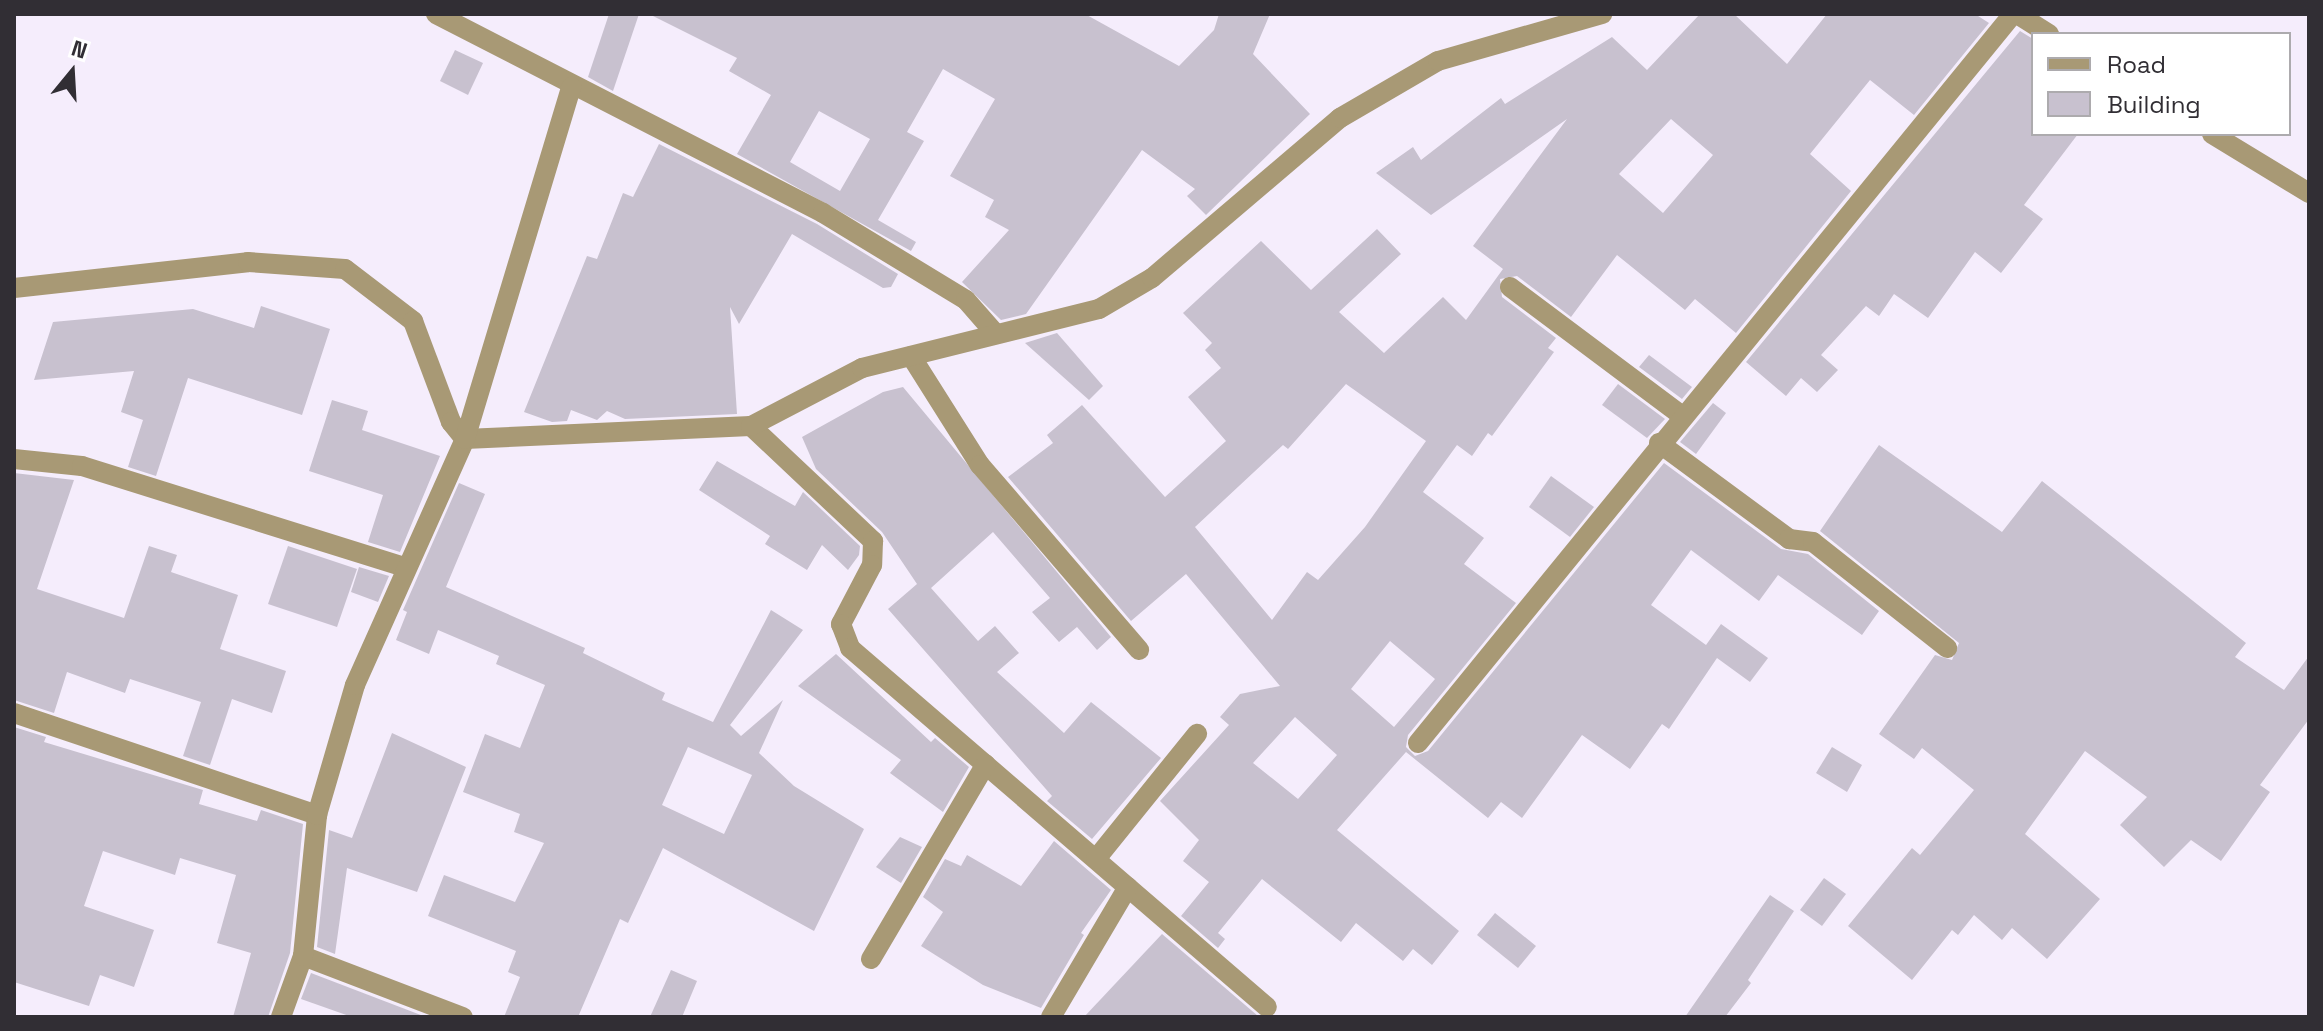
<!DOCTYPE html>
<html>
<head>
<meta charset="utf-8">
<style>
	body { margin:0 }
	#map { position:relative; width:2323px; height:1031px; overflow:hidden; background:#f5edfc; font-family:"Space Grotesk",sans-serif }
	div>[style] { position:absolute }
	.building>* { inset:0; background:#c8c1cf }
	.minor>* { height:20px; margin:-10px; padding:0 10px; transform-origin:10px; border-radius:10px; background:#a89975 }
	span { translate:-50% -50%; white-space:nowrap; text-align:center; line-height:1.15; -webkit-text-stroke:7px #fff; paint-order:stroke }
	.frame { position:absolute; inset:0; border:16px solid #312e34; pointer-events:none }
	.legend { position:absolute; left:2031px; top:32px; width:260px; height:104px; box-sizing:border-box; background:#fff; border:2px solid #adabae; margin:0; padding:10px 14px; list-style:none; font-size:24px; color:#312e34 }
	.legend li { display:flex; align-items:center; gap:16px; height:40px }
	.legend b { width:40px; border:2px solid #adabae }
	.north { position:absolute; left:32px; top:32px; width:80px; height:80px; -webkit-text-stroke:6px #fff; paint-order:stroke; rotate:18deg; font-size:22px; font-weight:700; line-height:32px; text-align:center; color:#312e34 }
	.north::after { content:''; display:block; margin:auto; width:28px; height:36px; background:#312e34; clip-path:polygon(50% 0,100% 100%,50% 72%,0 100%) }
</style>
</head>
<body>
<div id="map">
	<div class="building">
		<div style="clip-path:polygon(609px 14px,639px 14px,613px 91px,588px 77px)"></div>
		<div style="clip-path:polygon(evenodd,649px 14px,1085px 14px,1179px 66px,1214px 30px,1219px 14px,1270px 14px,1253px 54px,1310px 114px,1206px 215px,1187px 196px,1195px 189px,1142px 150px,1026px 314px,1001px 320px,962px 282px,1009px 230px,985px 217px,994px 200px,950px 176px,995px 99px,943px 69px,907px 132px,924px 141px,878px 220px,916px 242px,911px 251px,737px 154px,771px 95px,729px 71px,737px 58px,649px 14px,819px 111px,870px 139px,840px 191px,790px 162px,819px 111px)"></div>
		<div style="clip-path:polygon(evenodd,1700px 14px,1734px 14px,1787px 64px,1827px 14px,1975px 14px,1989px 23px,1914px 115px,1870px 80px,1810px 154px,1851px 191px,1736px 333px,1695px 299px,1685px 310px,1617px 255px,1571px 317px,1517px 276px,1500px 279px,1502px 297px,1556px 338px,1548px 348px,1554px 352px,1492px 436px,1488px 433px,1472px 456px,1457px 445px,1423px 492px,1484px 538px,1464px 564px,1516px 603px,1408px 735px,1406px 747px,1415px 756px,1428px 751px,1664px 463px,1781px 549px,1808px 554px,1879px 611px,1862px 635px,1778px 575px,1759px 601px,1691px 550px,1651px 605px,1706px 645px,1721px 624px,1768px 658px,1750px 682px,1717px 658px,1669px 729px,1662px 724px,1630px 769px,1582px 735px,1522px 818px,1501px 802px,1488px 818px,1406px 752px,1337px 830px,1459px 931px,1432px 965px,1413px 949px,1403px 961px,1356px 923px,1341px 942px,1262px 879px,1218px 933px,1225px 939px,1218px 948px,1181px 916px,1209px 882px,1183px 861px,1199px 840px,1160px 801px,1229px 725px,1220px 717px,1240px 694px,1280px 686px,1186px 574px,1131px 621px,1008px 477px,1053px 443px,1047px 435px,1082px 405px,1165px 497px,1226px 441px,1188px 397px,1221px 368px,1205px 350px,1212px 343px,1183px 313px,1261px 241px,1311px 290px,1377px 229px,1401px 254px,1339px 312px,1384px 353px,1443px 297px,1466px 320px,1503px 269px,1473px 246px,1567px 119px,1431px 215px,1376px 173px,1413px 147px,1421px 160px,1501px 98px,1505px 104px,1612px 37px,1647px 70px,1700px 14px,1671px 119px,1713px 155px,1663px 213px,1619px 174px,1671px 119px,1700px 14px,1346px 384px,1426px 441px,1365px 527px,1318px 580px,1307px 572px,1272px 620px,1195px 527px,1283px 445px,1288px 449px,1346px 384px,1700px 14px,1390px 641px,1435px 679px,1394px 727px,1351px 689px,1390px 641px,1700px 14px,1295px 717px,1337px 755px,1298px 799px,1253px 763px,1295px 717px)"></div>
		<div style="clip-path:polygon(2020px 31px,2033px 39px,2033px 134px,2078px 134px,2024px 205px,2043px 219px,2001px 273px,1975px 252px,1928px 318px,1894px 294px,1879px 316px,1866px 306px,1821px 355px,1838px 370px,1817px 392px,1801px 378px,1786px 396px,1746px 362px)"></div>
		<div style="clip-path:polygon(455px 50px,483px 63px,468px 95px,440px 81px)"></div>
		<div style="clip-path:polygon(659px 144px,817px 224px,898px 274px,891px 287px,883px 288px,792px 234px,739px 324px,730px 307px,737px 414px,625px 419px,607px 411px,597px 420px,571px 410px,567px 421px,552px 422px,524px 412px,587px 256px,597px 259px,623px 193px,633px 197px)"></div>
		<div style="clip-path:polygon(261px 306px,330px 329px,302px 415px,188px 378px,156px 476px,128px 467px,143px 420px,121px 412px,134px 371px,34px 380px,53px 322px,193px 309px,254px 328px)"></div>
		<div style="clip-path:polygon(1057px 333px,1103px 386px,1089px 400px,1025px 343px)"></div>
		<div style="clip-path:polygon(1649px 355px,1692px 387px,1682px 399px,1639px 367px)"></div>
		<div style="clip-path:polygon(1618px 384px,1665px 419px,1647px 438px,1602px 405px)"></div>
		<div style="clip-path:polygon(903px 387px,1111px 637px,1097px 650px,1077px 627px,1059px 642px,1032px 612px,1050px 598px,993px 532px,931px 588px,978px 641px,995px 626px,1019px 653px,997px 672px,1064px 733px,1091px 702px,1161px 758px,1092px 839px,1047px 801px,1052px 796px,888px 609px,917px 584px,882px 532px,816px 469px,802px 437px,883px 392px)"></div>
		<div style="clip-path:polygon(332px 400px,368px 411px,362px 430px,440px 456px,400px 552px,368px 542px,383px 495px,309px 471px)"></div>
		<div style="clip-path:polygon(1713px 403px,1726px 413px,1696px 454px,1680px 442px)"></div>
		<div style="clip-path:polygon(1879px 445px,2002px 532px,2042px 481px,2246px 643px,2235px 657px,2284px 690px,2309px 656px,2309px 719px,2260px 785px,2270px 792px,2221px 861px,2191px 840px,2164px 867px,2120px 825px,2147px 797px,2085px 751px,2025px 834px,2100px 899px,2047px 959px,2012px 928px,2002px 940px,1974px 915px,1958px 935px,1952px 930px,1912px 980px,1848px 926px,1912px 848px,1920px 855px,1974px 790px,1922px 748px,1914px 759px,1879px 734px,1935px 655px,1952px 660px,1959px 643px,1820px 531px)"></div>
		<div style="clip-path:polygon(717px 461px,795px 506px,803px 492px,860px 546px,859px 555px,848px 570px,822px 545px,807px 570px,765px 544px,770px 536px,699px 490px)"></div>
		<div style="clip-path:polygon(14px 473px,74px 480px,37px 589px,124px 618px,149px 546px,177px 555px,171px 572px,238px 595px,220px 649px,286px 671px,272px 713px,232px 699px,210px 765px,183px 756px,201px 702px,130px 679px,125px 693px,67px 672px,54px 713px,14px 700px)"></div>
		<div style="clip-path:polygon(1551px 476px,1594px 507px,1570px 537px,1529px 507px)"></div>
		<div style="clip-path:polygon(evenodd,459px 483px,485px 494px,446px 587px,585px 648px,583px 653px,665px 693px,662px 700px,713px 722px,771px 610px,803px 630px,730px 725px,741px 736px,783px 700px,759px 753px,794px 786px,864px 829px,814px 931px,663px 848px,628px 923px,620px 919px,578px 1017px,504px 1017px,520px 977px,508px 972px,516px 951px,428px 916px,444px 875px,515px 902px,544px 843px,514px 832px,520px 814px,463px 792px,485px 734px,520px 748px,545px 685px,496px 664px,499px 656px,438px 630px,429px 654px,396px 640px,407px 612px,403px 610px,459px 483px,688px 747px,752px 775px,724px 834px,662px 805px,688px 747px)"></div>
		<div style="clip-path:polygon(288px 546px,357px 569px,337px 627px,268px 604px)"></div>
		<div style="clip-path:polygon(359px 567px,389px 576px,378px 602px,351px 592px)"></div>
		<div style="clip-path:polygon(836px 654px,931px 742px,935px 738px,969px 767px,943px 812px,890px 773px,901px 760px,798px 686px)"></div>
		<div style="clip-path:polygon(14px 727px,46px 737px,44px 742px,203px 790px,199px 804px,257px 821px,261px 810px,303px 824px,290px 953px,268px 1017px,233px 1017px,251px 953px,217px 943px,236px 875px,180px 858px,175px 875px,103px 851px,84px 906px,154px 930px,134px 987px,100px 975px,89px 1006px,14px 982px)"></div>
		<div style="clip-path:polygon(392px 733px,466px 767px,417px 892px,347px 868px,335px 954px,317px 947px,329px 830px,352px 838px)"></div>
		<div style="clip-path:polygon(1832px 747px,1862px 765px,1847px 792px,1816px 773px)"></div>
		<div style="clip-path:polygon(900px 837px,922px 847px,901px 883px,876px 867px)"></div>
		<div style="clip-path:polygon(1054px 841px,1111px 890px,1081px 933px,1084px 935px,1041px 1008px,983px 985px,921px 946px,943px 912px,923px 897px,945px 859px,961px 866px,967px 855px,1021px 886px)"></div>
		<div style="clip-path:polygon(1824px 878px,1846px 894px,1822px 926px,1800px 910px)"></div>
		<div style="clip-path:polygon(1770px 895px,1794px 911px,1748px 980px,1751px 983px,1725px 1017px,1685px 1017px)"></div>
		<div style="clip-path:polygon(1495px 913px,1536px 946px,1518px 968px,1477px 935px)"></div>
		<div style="clip-path:polygon(1162px 934px,1258px 1016px,1259px 1017px,1084px 1017px)"></div>
		<div style="clip-path:polygon(671px 970px,697px 981px,682px 1017px,650px 1017px)"></div>
		<div style="clip-path:polygon(311px 973px,426px 1017px,352px 1017px,301px 999px)"></div>
	</div>
	<div class="minor">
		<div style="left:436px;top:14px;width:435px;rotate:27.2deg"></div>
		<div style="left:823px;top:213px;width:167px;rotate:31.3deg"></div>
		<div style="left:966px;top:300px;width:43px;rotate:48.8deg"></div>
		<div style="left:2017px;top:14px;width:38px;rotate:32deg"></div>
		<div style="left:2212px;top:134px;width:114px;rotate:31.3deg"></div>
		<div style="left:1510px;top:287px;width:214px;rotate:36.8deg"></div>
		<div style="left:14px;top:288px;width:235px;rotate:-6.3deg"></div>
		<div style="left:248px;top:262px;width:97px;rotate:4.1deg"></div>
		<div style="left:345px;top:269px;width:86px;rotate:37.4deg"></div>
		<div style="left:413px;top:321px;width:108px;rotate:69.4deg"></div>
		<div style="left:451px;top:422px;width:22px;rotate:51deg"></div>
		<div style="left:911px;top:356px;width:129px;rotate:57.7deg"></div>
		<div style="left:980px;top:465px;width:244px;rotate:49.3deg"></div>
		<div style="left:751px;top:426px;width:168px;rotate:43.3deg"></div>
		<div style="left:873px;top:541px;width:24px;rotate:92deg"></div>
		<div style="left:872px;top:565px;width:67px;rotate:117.7deg"></div>
		<div style="left:841px;top:624px;width:26px;rotate:69deg"></div>
		<div style="left:850px;top:648px;width:550px;rotate:40.73deg"></div>
		<div style="left:465px;top:439px;width:286px;rotate:-2.6deg"></div>
		<div style="left:751px;top:426px;width:125px;rotate:-27.6deg"></div>
		<div style="left:862px;top:368px;width:244px;rotate:-14deg"></div>
		<div style="left:1099px;top:309px;width:61px;rotate:-30.3deg"></div>
		<div style="left:1152px;top:278px;width:247px;rotate:-40.4deg"></div>
		<div style="left:1340px;top:118px;width:113px;rotate:-30.2deg"></div>
		<div style="left:1438px;top:61px;width:171px;rotate:-16deg"></div>
		<div style="left:1659px;top:443px;width:162px;rotate:36.4deg"></div>
		<div style="left:1789px;top:539px;width:24px;rotate:7deg"></div>
		<div style="left:1813px;top:542px;width:171px;rotate:38.3deg"></div>
		<div style="left:14px;top:459px;width:68px;rotate:5.9deg"></div>
		<div style="left:82px;top:466px;width:337px;rotate:17.4deg"></div>
		<div style="left:14px;top:713px;width:320px;rotate:18.6deg"></div>
		<div style="left:1418px;top:743px;width:941px;rotate:-50.78deg"></div>
		<div style="left:1096px;top:859px;width:161px;rotate:-51.1deg"></div>
		<div style="left:303px;top:956px;width:171px;rotate:20.9deg"></div>
		<div style="left:871px;top:959px;width:226px;rotate:-59.5deg"></div>
		<div style="left:281px;top:1017px;width:65px;rotate:-70.2deg"></div>
		<div style="left:303px;top:956px;width:142px;rotate:-84.3deg"></div>
		<div style="left:317px;top:815px;width:135px;rotate:-73.7deg"></div>
		<div style="left:355px;top:685px;width:269px;rotate:-65.9deg"></div>
		<div style="left:465px;top:439px;width:368px;rotate:-73.2deg"></div>
		<div style="left:1051px;top:1017px;width:151px;rotate:-59.4deg"></div>
	</div>
	<div class="frame"></div>
	<ul class="legend">
	<li><b style="height:10px;background:#a89975"></b>Road</li>
	<li><b style="height:22px;background:#c8c1cf"></b>Building</li>
	</ul>
	<div class="north">N</div>
</div>
</body>
</html>
